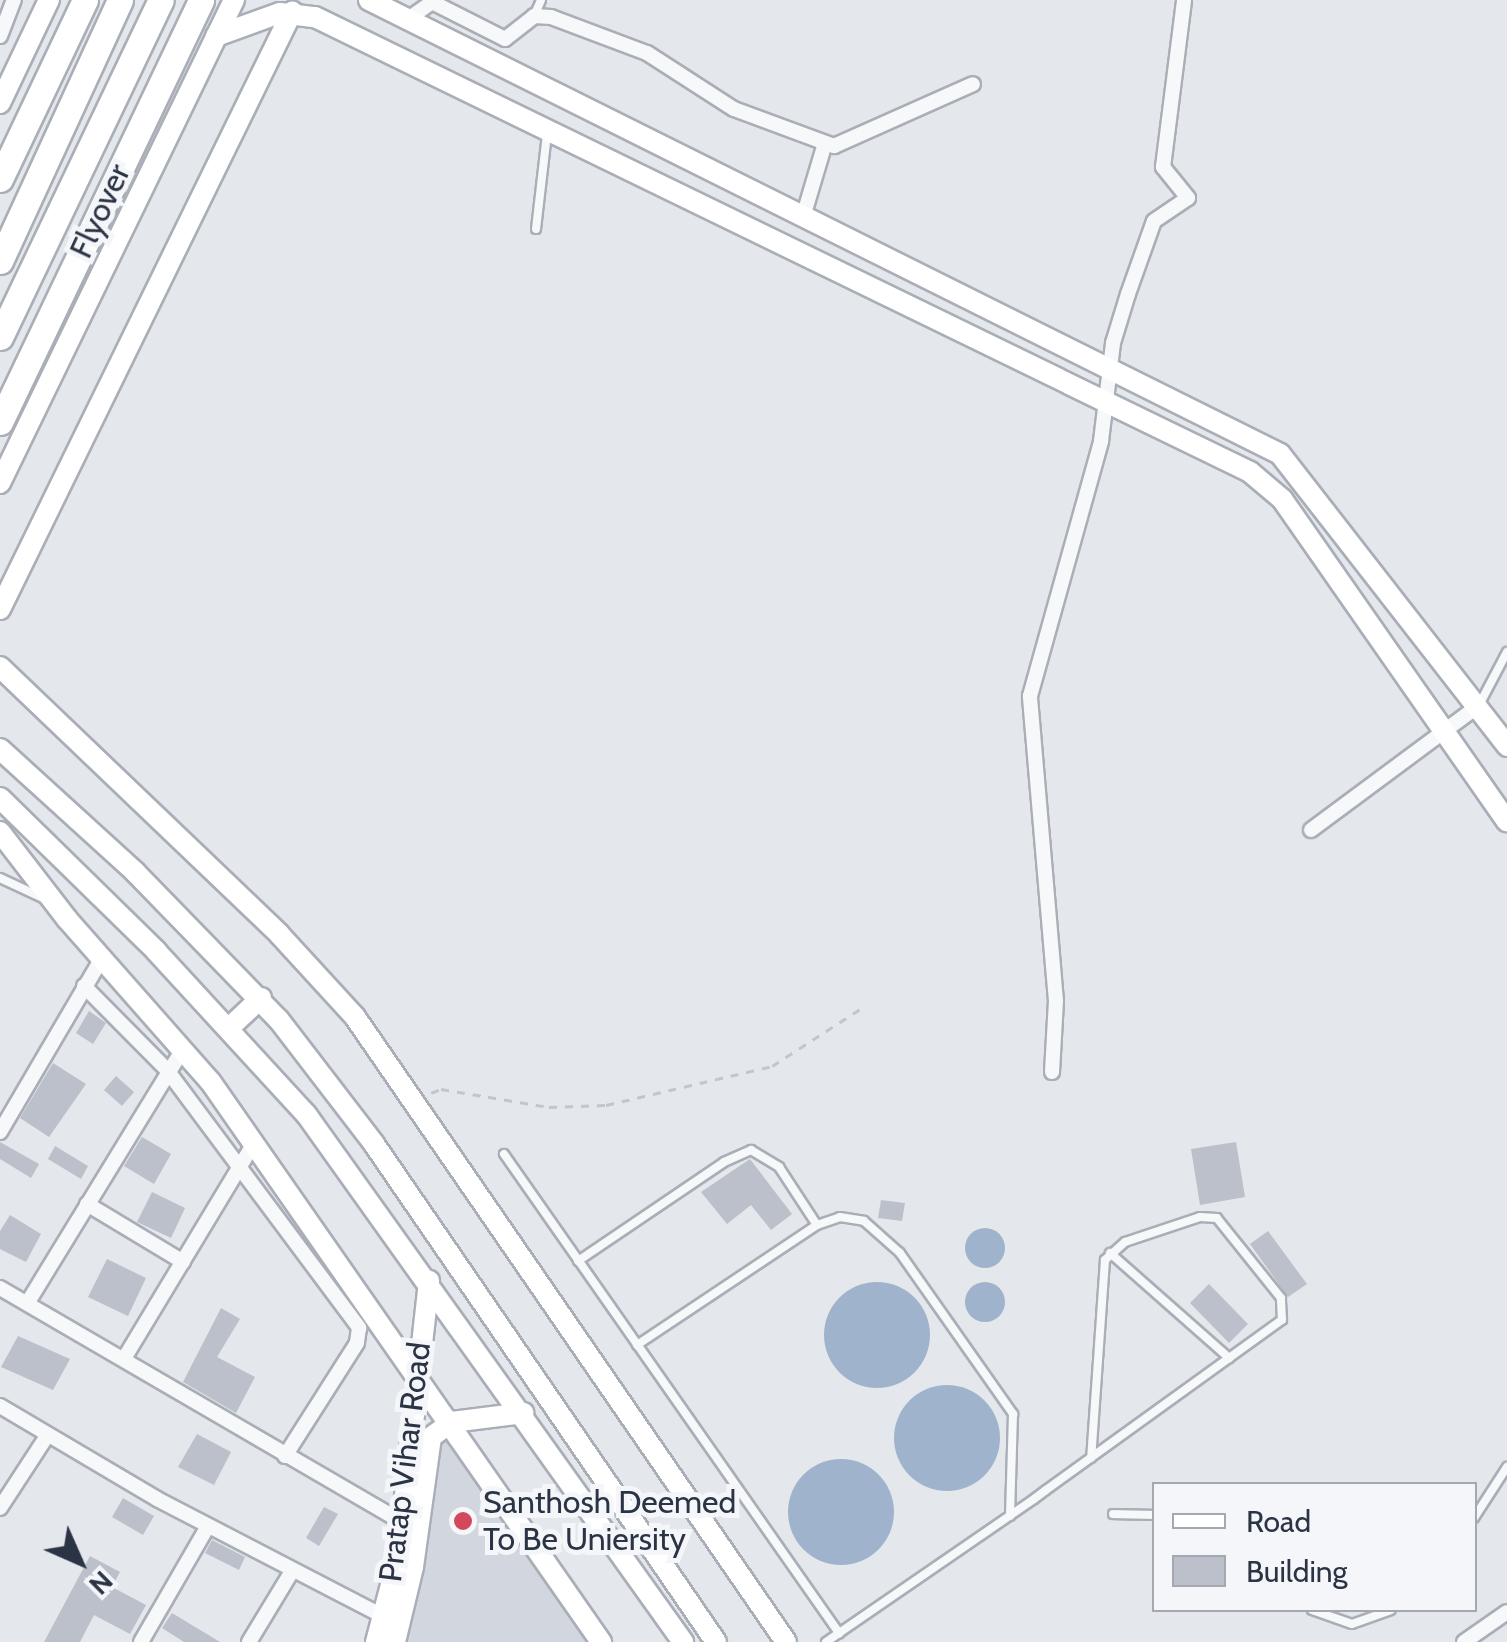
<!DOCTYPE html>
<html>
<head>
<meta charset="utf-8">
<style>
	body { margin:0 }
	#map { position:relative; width:1507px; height:1642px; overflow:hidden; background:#e4e7ec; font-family:Cabin,sans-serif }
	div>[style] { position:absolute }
	.built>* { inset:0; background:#d2d6de }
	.water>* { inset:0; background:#9fb4cc }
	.round { border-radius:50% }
	.building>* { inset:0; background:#bbc0ca }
	.path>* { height:2.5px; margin-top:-1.25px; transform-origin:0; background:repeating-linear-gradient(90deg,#c2c5cb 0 8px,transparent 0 16px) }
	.roads { filter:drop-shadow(2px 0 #a9aeb7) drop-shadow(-2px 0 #a9aeb7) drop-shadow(0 2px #a9aeb7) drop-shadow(0 -2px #a9aeb7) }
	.lane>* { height:8px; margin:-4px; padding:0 4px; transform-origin:4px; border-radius:4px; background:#f7f8fa }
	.street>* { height:14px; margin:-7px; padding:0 7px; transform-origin:7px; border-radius:7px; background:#f7f8fa }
	.secondary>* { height:20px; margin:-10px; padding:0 10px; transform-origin:10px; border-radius:10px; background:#fff }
	.highway>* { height:25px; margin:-12.5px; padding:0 12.5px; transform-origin:12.5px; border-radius:12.5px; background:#fff }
	.dots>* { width:28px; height:28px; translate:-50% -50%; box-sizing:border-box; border:5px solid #f4f6f9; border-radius:50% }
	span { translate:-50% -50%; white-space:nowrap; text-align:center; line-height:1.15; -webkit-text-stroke:10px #f4f6f9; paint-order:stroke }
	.street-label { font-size:32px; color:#2b3445 }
	.poi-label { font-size:32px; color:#2b3445 }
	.left { translate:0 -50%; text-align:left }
	.legend { position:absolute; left:1152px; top:1482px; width:325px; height:130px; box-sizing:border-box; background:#f4f6f9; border:2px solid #a4a8b1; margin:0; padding:12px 18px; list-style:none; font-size:30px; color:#2b3445 }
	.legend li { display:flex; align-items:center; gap:20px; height:50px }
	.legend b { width:50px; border:2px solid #a4a8b1 }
	.north { position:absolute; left:30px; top:1512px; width:100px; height:100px; -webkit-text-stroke:8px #f4f6f9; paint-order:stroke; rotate:135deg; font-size:28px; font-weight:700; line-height:40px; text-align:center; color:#2b3445 }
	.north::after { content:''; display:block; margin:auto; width:35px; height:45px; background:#2b3445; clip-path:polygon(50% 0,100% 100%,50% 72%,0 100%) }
</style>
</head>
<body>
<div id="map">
	<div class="built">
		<div style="clip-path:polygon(445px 1434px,587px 1642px,399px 1642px,430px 1460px)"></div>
	</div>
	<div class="water">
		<div class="round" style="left:965px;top:1228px;width:40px;height:40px"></div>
		<div class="round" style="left:824px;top:1282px;width:106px;height:106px"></div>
		<div class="round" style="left:965px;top:1282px;width:40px;height:40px"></div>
		<div class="round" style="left:894px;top:1385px;width:106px;height:106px"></div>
		<div class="round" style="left:788px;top:1459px;width:106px;height:106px"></div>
	</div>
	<div class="building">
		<div style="clip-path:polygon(89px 1011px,106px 1023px,93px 1044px,76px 1033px)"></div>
		<div style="clip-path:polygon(53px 1063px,86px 1084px,49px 1137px,20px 1118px)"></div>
		<div style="clip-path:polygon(116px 1076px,134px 1092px,122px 1106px,104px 1090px)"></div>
		<div style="clip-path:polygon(142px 1137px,171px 1154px,154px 1184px,124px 1166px)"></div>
		<div style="clip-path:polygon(0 1142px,39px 1164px,31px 1178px,0 1159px)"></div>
		<div style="clip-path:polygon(1236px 1142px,1245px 1197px,1200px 1205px,1191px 1149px)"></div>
		<div style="clip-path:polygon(55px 1146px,88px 1166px,81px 1179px,48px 1159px)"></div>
		<div style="clip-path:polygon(750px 1159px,792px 1214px,771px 1230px,751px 1205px,727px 1224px,701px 1192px)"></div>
		<div style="clip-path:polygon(152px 1192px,185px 1208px,171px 1238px,137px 1222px)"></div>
		<div style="clip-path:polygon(881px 1200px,905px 1203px,902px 1221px,878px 1218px)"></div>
		<div style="clip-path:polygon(10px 1215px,41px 1234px,26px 1262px,0 1249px,0 1231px)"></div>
		<div style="clip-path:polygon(1268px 1231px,1307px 1284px,1288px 1297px,1250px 1244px)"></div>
		<div style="clip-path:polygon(107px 1259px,146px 1278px,128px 1316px,88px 1297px)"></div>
		<div style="clip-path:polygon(1209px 1284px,1248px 1324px,1229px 1343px,1190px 1303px)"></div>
		<div style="clip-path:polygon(221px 1308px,240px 1319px,217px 1357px,255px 1377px,236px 1413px,183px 1382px)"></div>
		<div style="clip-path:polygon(18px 1336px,70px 1359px,53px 1390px,1px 1367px)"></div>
		<div style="clip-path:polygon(197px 1434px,231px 1452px,214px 1485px,178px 1467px)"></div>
		<div style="clip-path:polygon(123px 1498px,154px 1516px,143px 1535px,112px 1517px)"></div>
		<div style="clip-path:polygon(324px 1507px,338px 1514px,319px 1546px,306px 1538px)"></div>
		<div style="clip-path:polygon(212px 1540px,245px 1557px,239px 1570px,205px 1553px)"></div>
		<div style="clip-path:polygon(90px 1556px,120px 1572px,112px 1587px,146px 1605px,130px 1634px,94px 1615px,80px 1642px,44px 1642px)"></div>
		<div style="clip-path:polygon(172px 1613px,220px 1642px,184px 1642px,162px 1628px)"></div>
	</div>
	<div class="path">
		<div style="left:431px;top:1093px;width:11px;rotate:-22deg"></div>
		<div style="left:441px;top:1089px;width:109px;rotate:9.5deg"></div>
		<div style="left:549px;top:1107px;width:57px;rotate:-2deg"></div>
		<div style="left:606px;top:1105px;width:171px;rotate:-13.2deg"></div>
		<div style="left:772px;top:1066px;width:105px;rotate:-32.9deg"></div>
	</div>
	<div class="roads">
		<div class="lane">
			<div style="left:534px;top:16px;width:17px;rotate:-66deg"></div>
			<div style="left:536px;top:229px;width:96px;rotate:-83.4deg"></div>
			<div style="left:1479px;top:705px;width:60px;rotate:-62.2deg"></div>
			<div style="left:0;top:878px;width:50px;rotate:25deg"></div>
			<div style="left:504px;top:1154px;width:585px;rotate:55.03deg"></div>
			<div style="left:1110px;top:1253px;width:159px;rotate:41.4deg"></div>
			<div style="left:578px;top:1261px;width:176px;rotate:-34.1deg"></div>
			<div style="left:724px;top:1162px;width:30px;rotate:-24deg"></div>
			<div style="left:751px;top:1150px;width:33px;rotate:31deg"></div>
			<div style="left:779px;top:1167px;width:69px;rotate:56.8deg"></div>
			<div style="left:637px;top:1345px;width:216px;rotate:-33.7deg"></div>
			<div style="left:817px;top:1225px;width:24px;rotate:-19deg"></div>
			<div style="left:840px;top:1217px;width:24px;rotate:9deg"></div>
			<div style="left:864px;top:1221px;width:48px;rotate:41.6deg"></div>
			<div style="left:900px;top:1253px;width:197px;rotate:54.9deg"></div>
			<div style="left:1013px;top:1414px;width:102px;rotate:91.7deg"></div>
			<div style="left:1113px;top:1514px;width:41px;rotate:1.4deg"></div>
			<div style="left:1474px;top:1518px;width:61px;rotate:-57.1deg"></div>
			<div style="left:1312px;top:1610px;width:42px;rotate:19.3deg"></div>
			<div style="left:1352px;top:1624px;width:41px;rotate:-19.7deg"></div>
			<div style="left:826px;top:1642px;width:252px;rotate:-34.5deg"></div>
			<div style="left:1034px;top:1499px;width:15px;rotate:-37deg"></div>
			<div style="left:1046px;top:1490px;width:291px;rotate:-35.8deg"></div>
			<div style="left:1282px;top:1320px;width:22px;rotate:-93deg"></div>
			<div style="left:1281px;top:1298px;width:102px;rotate:-128.7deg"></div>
			<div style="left:1217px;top:1218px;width:17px;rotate:-177deg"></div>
			<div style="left:1200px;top:1217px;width:79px;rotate:161.6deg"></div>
			<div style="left:1125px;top:1242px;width:27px;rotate:138deg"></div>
			<div style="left:1105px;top:1260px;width:198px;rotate:94deg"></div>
		</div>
		<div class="street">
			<div style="left:408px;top:19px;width:29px;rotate:-35deg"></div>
			<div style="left:432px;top:2px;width:82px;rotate:26.9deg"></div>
			<div style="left:505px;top:39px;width:37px;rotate:-38deg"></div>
			<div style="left:534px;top:16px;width:17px;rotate:3deg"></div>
			<div style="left:551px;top:17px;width:103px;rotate:20.6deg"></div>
			<div style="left:647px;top:53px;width:103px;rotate:32.8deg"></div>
			<div style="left:734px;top:109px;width:107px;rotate:20.3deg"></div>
			<div style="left:834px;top:146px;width:152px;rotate:-24deg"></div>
			<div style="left:0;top:36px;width:39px;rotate:-69deg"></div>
			<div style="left:803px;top:217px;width:77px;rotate:-73.4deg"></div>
			<div style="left:1311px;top:830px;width:208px;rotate:-36.6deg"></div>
			<div style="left:84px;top:986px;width:118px;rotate:45.3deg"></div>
			<div style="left:167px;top:1070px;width:322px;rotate:53.3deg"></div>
			<div style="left:359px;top:1328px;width:15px;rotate:98deg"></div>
			<div style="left:357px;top:1343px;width:134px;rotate:122.5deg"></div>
			<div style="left:1052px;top:1072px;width:71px;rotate:-86.8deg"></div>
			<div style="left:1056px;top:1001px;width:306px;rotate:-94.9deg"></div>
			<div style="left:1030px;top:696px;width:265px;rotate:-74.4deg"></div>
			<div style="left:1101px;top:441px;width:99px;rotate:-83deg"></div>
			<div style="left:1113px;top:343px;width:51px;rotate:-73deg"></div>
			<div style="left:1128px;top:294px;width:77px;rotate:-70.4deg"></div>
			<div style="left:1154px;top:221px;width:41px;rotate:-34.1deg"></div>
			<div style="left:1188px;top:198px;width:40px;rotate:-129deg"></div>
			<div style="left:1163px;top:167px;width:168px;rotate:-82.8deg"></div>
			<div style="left:0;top:1132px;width:199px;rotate:-59.6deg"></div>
			<div style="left:87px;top:1204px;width:112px;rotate:31.1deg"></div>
			<div style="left:0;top:1288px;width:465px;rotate:30.2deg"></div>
			<div style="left:28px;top:1302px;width:297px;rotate:-58.5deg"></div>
			<div style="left:125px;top:1357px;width:250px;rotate:-58.9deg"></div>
			<div style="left:0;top:1406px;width:182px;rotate:30.6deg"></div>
			<div style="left:157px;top:1499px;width:254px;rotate:27.4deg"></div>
			<div style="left:0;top:1508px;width:86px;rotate:-56.9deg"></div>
			<div style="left:141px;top:1642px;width:134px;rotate:-60deg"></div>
			<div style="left:249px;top:1642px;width:83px;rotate:-58.8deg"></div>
			<div style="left:1464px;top:1642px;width:52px;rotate:-34.9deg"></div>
		</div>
		<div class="secondary">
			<div style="left:369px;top:0;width:1018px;rotate:26.49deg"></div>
			<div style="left:1280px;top:454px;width:370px;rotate:52.1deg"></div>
			<div style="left:216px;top:36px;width:68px;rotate:-19.8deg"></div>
			<div style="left:280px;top:13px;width:35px;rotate:7deg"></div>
			<div style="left:315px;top:17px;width:1040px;rotate:25.95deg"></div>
			<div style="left:1250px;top:472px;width:42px;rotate:40.2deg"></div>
			<div style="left:1282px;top:499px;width:393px;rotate:55.1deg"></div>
			<div style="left:0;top:103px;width:114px;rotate:-64.6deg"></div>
			<div style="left:0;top:483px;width:537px;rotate:-64.15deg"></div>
			<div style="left:0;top:609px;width:665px;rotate:-63.94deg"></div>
			<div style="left:0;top:667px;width:386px;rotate:43.7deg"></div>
			<div style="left:279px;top:934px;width:113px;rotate:47.5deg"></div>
			<div style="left:355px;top:1017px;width:759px;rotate:55.41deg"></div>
			<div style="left:0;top:749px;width:183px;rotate:42.3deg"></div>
			<div style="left:135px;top:872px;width:206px;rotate:45.8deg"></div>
			<div style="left:279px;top:1020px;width:156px;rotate:52.5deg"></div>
			<div style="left:374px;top:1144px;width:604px;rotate:55.52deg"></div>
			<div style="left:0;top:798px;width:219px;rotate:44.4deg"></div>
			<div style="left:156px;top:951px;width:222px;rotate:47.4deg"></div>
			<div style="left:306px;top:1114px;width:649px;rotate:54.47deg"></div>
			<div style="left:0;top:832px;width:110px;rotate:52.4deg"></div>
			<div style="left:67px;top:919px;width:216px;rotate:48.6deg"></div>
			<div style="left:210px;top:1081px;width:684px;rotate:55.12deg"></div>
			<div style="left:229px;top:1028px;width:44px;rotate:-43.2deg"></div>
			<div style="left:376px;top:1642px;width:87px;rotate:-75.3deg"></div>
			<div style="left:398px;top:1558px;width:279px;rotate:-83.6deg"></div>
			<div style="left:395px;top:1642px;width:77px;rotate:-76.5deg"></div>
			<div style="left:413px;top:1567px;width:131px;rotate:-82.1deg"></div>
			<div style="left:431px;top:1437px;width:26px;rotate:-36deg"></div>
			<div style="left:452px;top:1422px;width:72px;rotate:-7.2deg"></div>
		</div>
		<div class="highway">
			<div style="left:0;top:179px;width:198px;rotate:-64.6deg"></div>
			<div style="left:0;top:261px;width:287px;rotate:-65.3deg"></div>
			<div style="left:0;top:337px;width:373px;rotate:-64.5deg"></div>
			<div style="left:0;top:422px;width:467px;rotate:-64.5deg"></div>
		</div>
	</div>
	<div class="dots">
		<div style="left:463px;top:1521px;background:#d1495b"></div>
	</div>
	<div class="street-label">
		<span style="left:100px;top:211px;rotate:-65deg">Flyover</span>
		<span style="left:405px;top:1462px;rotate:-83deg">Pratap Vihar Road</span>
	</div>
	<div class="poi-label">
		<span class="left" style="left:483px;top:1521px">Santhosh Deemed<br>To Be Uniersity</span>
	</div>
	<ul class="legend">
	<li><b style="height:12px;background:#fff"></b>Road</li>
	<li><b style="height:28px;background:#bbc0ca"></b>Building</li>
	</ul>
	<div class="north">N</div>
</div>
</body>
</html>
